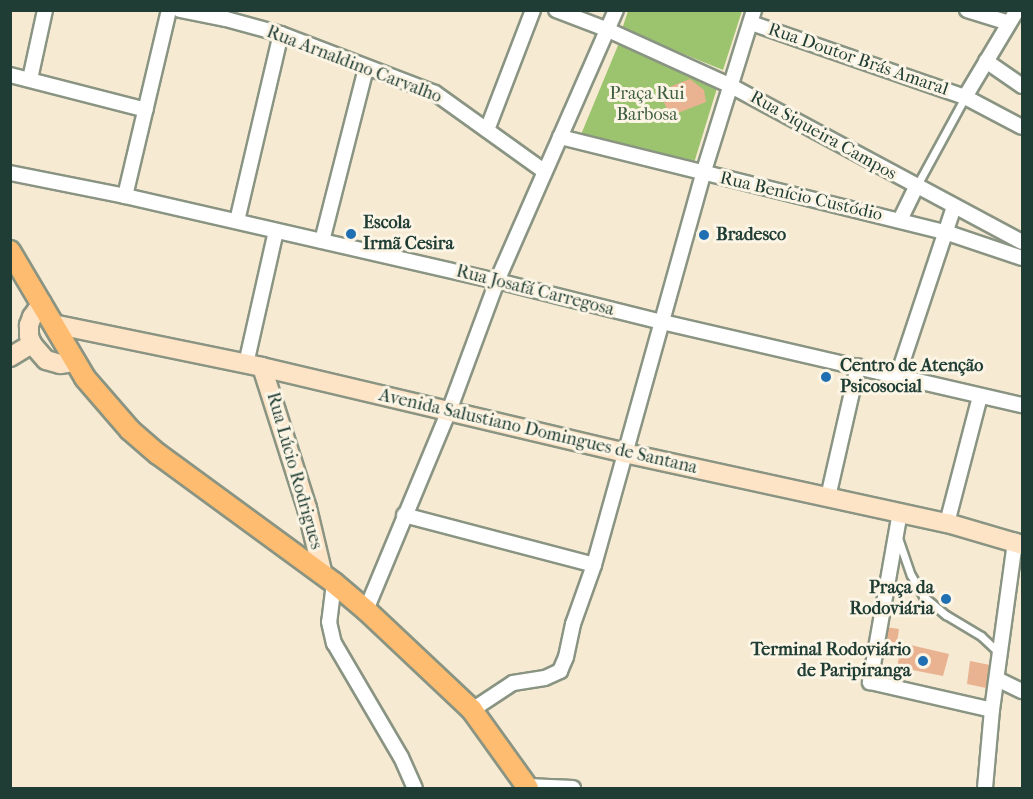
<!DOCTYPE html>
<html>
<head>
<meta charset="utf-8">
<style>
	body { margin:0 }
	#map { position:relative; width:1033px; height:799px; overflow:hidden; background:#f6ead2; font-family:"IM FELL French Canon",serif }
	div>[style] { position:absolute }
	.green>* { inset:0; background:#9cc36e }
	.building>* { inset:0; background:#e9b392 }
	.roads { filter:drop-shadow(2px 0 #8a9483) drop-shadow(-2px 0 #8a9483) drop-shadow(0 2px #8a9483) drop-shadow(0 -2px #8a9483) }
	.lane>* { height:7px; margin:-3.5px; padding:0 3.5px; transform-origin:3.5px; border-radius:3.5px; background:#fff }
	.street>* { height:14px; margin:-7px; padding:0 7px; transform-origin:7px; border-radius:7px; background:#fff }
	.secondary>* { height:18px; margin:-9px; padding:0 9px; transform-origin:9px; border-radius:9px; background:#fee4c6 }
	.primary>* { height:20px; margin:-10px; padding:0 10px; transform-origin:10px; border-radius:10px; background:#fdbc70 }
	.dots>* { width:16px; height:16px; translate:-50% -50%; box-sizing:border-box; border:3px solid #fcf5e5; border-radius:50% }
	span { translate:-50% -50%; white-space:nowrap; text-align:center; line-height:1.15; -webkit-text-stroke:6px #fcf5e5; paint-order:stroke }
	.street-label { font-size:18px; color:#1f3d34 }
	.park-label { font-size:18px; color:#3e5e42 }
	.poi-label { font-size:18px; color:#1f3d34; font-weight:700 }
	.left { translate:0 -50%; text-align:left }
	.right { translate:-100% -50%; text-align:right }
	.frame { position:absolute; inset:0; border:12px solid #1f3d34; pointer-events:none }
</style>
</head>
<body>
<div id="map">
	<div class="green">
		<div style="clip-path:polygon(628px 11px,742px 11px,723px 70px,622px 29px)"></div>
		<div style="clip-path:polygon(624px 42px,718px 85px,694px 163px,683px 167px,580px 137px,619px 43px)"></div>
	</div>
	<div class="building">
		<div style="clip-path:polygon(690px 79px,704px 90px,706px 102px,670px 116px,659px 91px)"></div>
		<div style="clip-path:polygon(886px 627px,899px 629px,897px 643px,887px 641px)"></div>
		<div style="clip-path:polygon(902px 643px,949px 654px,943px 676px,897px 667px)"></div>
		<div style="clip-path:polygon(970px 661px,990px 665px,986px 688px,967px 684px)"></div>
	</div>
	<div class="roads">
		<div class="lane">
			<div style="left:916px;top:187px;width:102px;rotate:-61.4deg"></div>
			<div style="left:898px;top:538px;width:39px;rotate:71deg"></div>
			<div style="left:911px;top:575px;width:24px;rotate:60deg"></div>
			<div style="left:923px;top:596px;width:30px;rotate:40deg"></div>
			<div style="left:946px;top:615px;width:41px;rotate:31deg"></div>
			<div style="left:981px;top:636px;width:26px;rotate:43deg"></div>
		</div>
		<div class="street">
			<div style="left:180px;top:10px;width:47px;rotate:11.1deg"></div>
			<div style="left:226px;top:19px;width:57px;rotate:15.3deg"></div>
			<div style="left:281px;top:34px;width:165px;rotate:21deg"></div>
			<div style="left:435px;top:93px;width:134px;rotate:35.6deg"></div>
			<div style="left:556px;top:10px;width:56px;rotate:21deg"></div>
			<div style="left:608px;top:30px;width:135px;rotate:24.5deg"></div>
			<div style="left:731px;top:86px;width:330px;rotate:28.2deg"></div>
			<div style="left:967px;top:10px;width:44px;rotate:17.2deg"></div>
			<div style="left:751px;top:23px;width:226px;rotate:19.1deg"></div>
			<div style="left:965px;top:97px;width:64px;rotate:27.8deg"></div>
			<div style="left:986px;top:61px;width:44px;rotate:34.8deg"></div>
			<div style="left:10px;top:75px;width:140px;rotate:14.4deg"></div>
			<div style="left:30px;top:79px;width:71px;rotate:-77.7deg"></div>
			<div style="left:965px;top:97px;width:101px;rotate:-59.1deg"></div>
			<div style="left:487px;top:130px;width:129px;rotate:-69deg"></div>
			<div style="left:560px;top:137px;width:397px;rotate:13.9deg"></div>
			<div style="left:945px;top:232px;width:81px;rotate:18.7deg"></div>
			<div style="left:10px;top:173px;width:117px;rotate:11.3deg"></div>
			<div style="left:125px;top:196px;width:382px;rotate:12.9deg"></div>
			<div style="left:497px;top:281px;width:170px;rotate:14deg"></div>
			<div style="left:662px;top:322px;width:369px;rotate:13deg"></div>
			<div style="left:125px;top:196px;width:191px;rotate:-76.7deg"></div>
			<div style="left:900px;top:220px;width:37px;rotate:-64deg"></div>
			<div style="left:237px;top:221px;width:192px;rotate:-76.8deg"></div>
			<div style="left:322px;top:241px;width:179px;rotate:-75.7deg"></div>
			<div style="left:246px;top:364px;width:136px;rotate:-77.3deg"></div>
			<div style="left:898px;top:375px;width:177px;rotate:-71.6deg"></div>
			<div style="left:828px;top:497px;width:134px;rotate:-77.1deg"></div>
			<div style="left:900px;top:512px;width:173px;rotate:100deg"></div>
			<div style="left:870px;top:682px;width:125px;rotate:12.9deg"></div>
			<div style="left:404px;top:515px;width:196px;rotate:14.7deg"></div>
			<div style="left:947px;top:523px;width:131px;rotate:-75.4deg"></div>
			<div style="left:334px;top:583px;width:39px;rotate:97deg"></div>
			<div style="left:329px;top:622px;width:22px;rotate:77deg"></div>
			<div style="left:334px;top:643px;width:132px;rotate:59.6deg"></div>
			<div style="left:401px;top:757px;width:34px;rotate:66deg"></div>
			<div style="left:366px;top:610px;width:216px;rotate:-67.4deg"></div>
			<div style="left:449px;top:411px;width:139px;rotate:-69.7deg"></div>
			<div style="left:497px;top:281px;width:296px;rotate:-66.3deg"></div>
			<div style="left:997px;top:679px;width:28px;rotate:26deg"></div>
			<div style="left:472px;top:710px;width:49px;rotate:-33.4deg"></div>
			<div style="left:513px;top:683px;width:32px;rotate:-9deg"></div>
			<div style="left:545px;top:678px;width:17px;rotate:-25deg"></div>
			<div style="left:560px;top:671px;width:15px;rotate:-67deg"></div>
			<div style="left:566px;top:657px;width:34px;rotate:-78deg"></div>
			<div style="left:573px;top:624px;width:63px;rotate:-70.4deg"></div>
			<div style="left:594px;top:565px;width:406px;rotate:-74.4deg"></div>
			<div style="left:703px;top:174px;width:172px;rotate:-72.7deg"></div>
			<div style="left:527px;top:786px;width:46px;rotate:2.5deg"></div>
			<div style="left:985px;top:788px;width:78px;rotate:-84.9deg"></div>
			<div style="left:992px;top:710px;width:171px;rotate:-82.2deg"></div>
		</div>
		<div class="secondary">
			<div style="left:42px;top:303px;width:17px;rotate:126deg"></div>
			<div style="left:32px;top:317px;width:9px;rotate:111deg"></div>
			<div style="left:29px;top:325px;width:11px;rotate:90deg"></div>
			<div style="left:29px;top:336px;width:9px;rotate:69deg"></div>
			<div style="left:32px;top:344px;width:21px;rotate:49deg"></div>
			<div style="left:46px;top:360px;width:15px;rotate:16deg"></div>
			<div style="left:60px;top:364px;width:14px;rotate:-8deg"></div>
			<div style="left:53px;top:324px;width:213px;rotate:11.6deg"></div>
			<div style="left:262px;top:367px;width:373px;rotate:13.3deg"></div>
			<div style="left:625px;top:453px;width:330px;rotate:12.3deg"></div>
			<div style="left:947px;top:523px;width:78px;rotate:16.3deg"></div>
			<div style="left:10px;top:357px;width:26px;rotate:-31deg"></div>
			<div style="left:262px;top:367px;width:148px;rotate:72.3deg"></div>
			<div style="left:307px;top:508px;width:69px;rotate:76.6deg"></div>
		</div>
		<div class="primary">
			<div style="left:10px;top:251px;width:147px;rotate:59.4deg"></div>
			<div style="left:85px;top:378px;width:69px;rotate:49.1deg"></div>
			<div style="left:130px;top:430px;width:37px;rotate:41deg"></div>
			<div style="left:158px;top:454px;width:218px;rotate:36.2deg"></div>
			<div style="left:334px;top:583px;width:42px;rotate:40.2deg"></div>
			<div style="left:366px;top:610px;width:146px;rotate:43.3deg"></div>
			<div style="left:472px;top:710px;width:96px;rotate:54.3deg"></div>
		</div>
	</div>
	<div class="dots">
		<div style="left:351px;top:234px;background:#1f6fb2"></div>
		<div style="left:704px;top:235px;background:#1f6fb2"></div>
		<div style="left:826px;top:377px;background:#1f6fb2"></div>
		<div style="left:946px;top:599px;background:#1f6fb2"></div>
		<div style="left:923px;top:661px;background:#1f6fb2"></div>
	</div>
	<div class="street-label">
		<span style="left:858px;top:60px;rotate:19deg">Rua Doutor Brás Amaral</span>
		<span style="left:354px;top:65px;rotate:21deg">Rua Arnaldino Carvalho</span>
		<span style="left:823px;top:136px;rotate:29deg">Rua Siqueira Campos</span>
		<span style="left:801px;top:197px;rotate:13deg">Rua Benício Custódio</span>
		<span style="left:535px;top:291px;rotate:14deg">Rua Josafá Carregosa</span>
		<span style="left:538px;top:432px;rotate:13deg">Avenida Salustiano Domingues de Santana</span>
		<span style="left:294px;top:471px;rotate:74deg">Rua Lúcio Rodrigues</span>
	</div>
	<div class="park-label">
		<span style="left:647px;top:105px">Praça Rui<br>Barbosa</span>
	</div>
	<div class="poi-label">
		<span class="left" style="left:363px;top:234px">Escola<br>Irmã Cesira</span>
		<span class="left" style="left:716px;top:235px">Bradesco</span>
		<span class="left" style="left:840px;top:377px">Centro de Atenção<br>Psicosocial</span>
		<span class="right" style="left:934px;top:599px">Praça da<br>Rodoviária</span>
		<span class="right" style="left:911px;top:661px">Terminal Rodoviário<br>de Paripiranga</span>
	</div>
	<div class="frame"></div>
</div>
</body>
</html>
